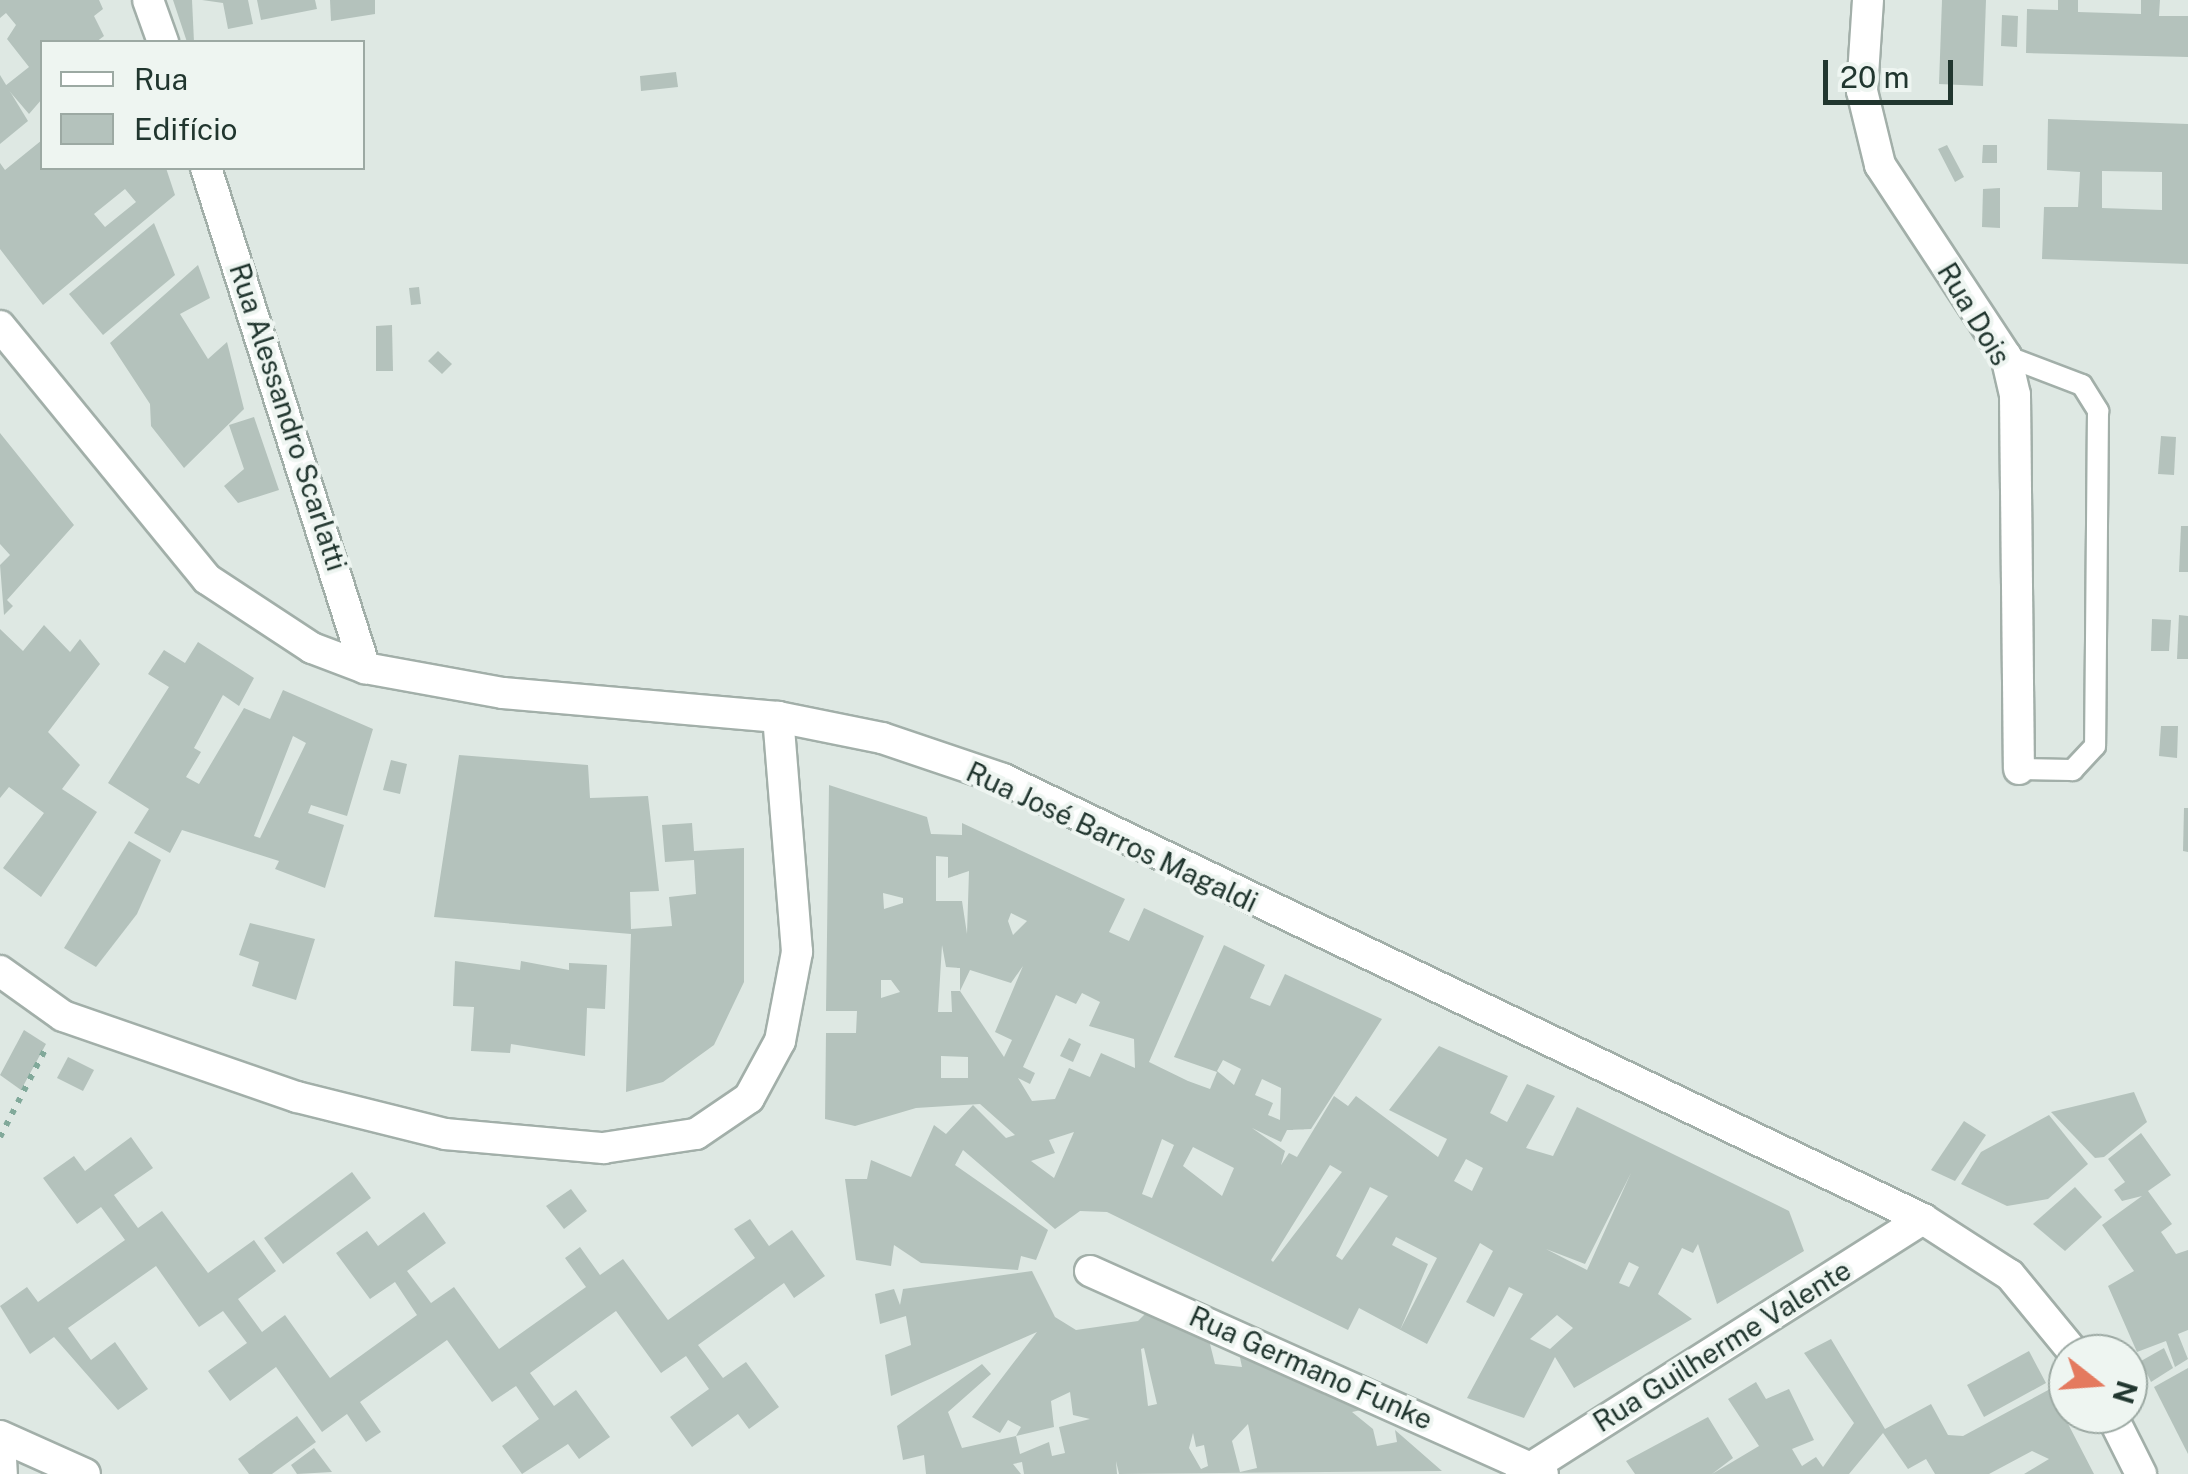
<!DOCTYPE html>
<html>
<head>
<meta charset="utf-8">
<style>
	body { margin:0 }
	#map { position:relative; width:2188px; height:1474px; overflow:hidden; background:#dee8e3; font-family:"Public Sans",sans-serif }
	div>[style] { position:absolute }
	.building>* { inset:0; background:#b4c2bc }
	.path>* { height:6px; margin-top:-3px; transform-origin:0; background:repeating-linear-gradient(90deg,#81a99a 0 5px,transparent 0 13px) }
	.roads { filter:drop-shadow(2px 0 #a2afa9) drop-shadow(-2px 0 #a2afa9) drop-shadow(0 2px #a2afa9) drop-shadow(0 -2px #a2afa9) }
	.service>* { height:20px; margin:-10px; padding:0 10px; transform-origin:10px; border-radius:10px; background:#fff }
	.minor>* { height:30px; margin:-15px; padding:0 15px; transform-origin:15px; border-radius:15px; background:#fff }
	.secondary>* { height:30px; margin:-15px; padding:0 15px; transform-origin:15px; border-radius:15px; background:#fff }
	span { translate:-50% -50%; white-space:nowrap; text-align:center; line-height:1.15; -webkit-text-stroke:8px #eef5f1; paint-order:stroke }
	.street-label { font-size:28px; color:#21362f }
	.legend { position:absolute; left:40px; top:40px; width:325px; height:130px; box-sizing:border-box; background:#eef5f1; border:2px solid #9ca9a3; margin:0; padding:12px 18px; list-style:none; font-size:30px; color:#21362f }
	.legend li { display:flex; align-items:center; gap:20px; height:50px }
	.legend b { width:50px; border:2px solid #9ca9a3 }
	.north { position:absolute; left:2048px; top:1334px; width:100px; height:100px; box-sizing:border-box; background:#eef5f1; border:2px solid #9ca9a3; border-radius:50%; rotate:107deg; font-size:28px; font-weight:700; line-height:40px; text-align:center; color:#21362f }
	.north::after { content:''; display:block; margin:auto; width:35px; height:45px; background:#e47a5f; clip-path:polygon(50% 0,100% 100%,50% 72%,0 100%) }
	.scale { position:absolute; left:1823px; top:60px; width:130px; height:45px; box-sizing:border-box; border:5px solid #21362f; border-top:0; padding-left:12px; font-size:30px; line-height:35px; white-space:nowrap; color:#21362f; -webkit-text-stroke:8px #eef5f1; paint-order:stroke }
</style>
</head>
<body>
<div id="map">
	<div class="building">
		<div style="clip-path:polygon(0 0,99px 0,103px 9px,94px 16px,104px 36px,96px 42px,42px 42px,42px 99px,29px 114px,5px 86px,29px 67px,7px 39px,16px 25px,6px 13px,0 18px)"></div>
		<div style="clip-path:polygon(173px 0,192px 0,194px 42px,187px 42px)"></div>
		<div style="clip-path:polygon(202px 0,248px 0,253px 24px,228px 29px,223px 3px)"></div>
		<div style="clip-path:polygon(257px 0,315px 0,317px 9px,261px 20px)"></div>
		<div style="clip-path:polygon(330px 0,375px 0,375px 14px,331px 21px)"></div>
		<div style="clip-path:polygon(1942px 0,1986px 0,1983px 86px,1939px 84px)"></div>
		<div style="clip-path:polygon(2058px 0,2078px 0,2078px 12px,2141px 14px,2141px 0,2160px 0,2159px 16px,2188px 16px,2188px 57px,2026px 53px,2027px 9px,2058px 10px)"></div>
		<div style="clip-path:polygon(2002px 15px,2018px 16px,2017px 47px,2001px 46px)"></div>
		<div style="clip-path:polygon(676px 72px,678px 87px,641px 91px,640px 76px)"></div>
		<div style="clip-path:polygon(0 75px,28px 121px,0 144px)"></div>
		<div style="clip-path:polygon(evenodd,2048px 119px,2188px 124px,2188px 264px,2042px 259px,2044px 207px,2078px 207px,2080px 172px,2047px 170px,2048px 119px,2102px 171px,2162px 172px,2162px 210px,2102px 208px,2102px 171px)"></div>
		<div style="clip-path:polygon(evenodd,42px 140px,42px 168px,166px 168px,175px 195px,43px 305px,0 249px,0 163px,5px 170px,42px 140px,125px 189px,136px 202px,105px 227px,94px 214px,125px 189px)"></div>
		<div style="clip-path:polygon(1947px 145px,1964px 177px,1955px 182px,1938px 149px)"></div>
		<div style="clip-path:polygon(1983px 145px,1997px 145px,1997px 163px,1982px 163px)"></div>
		<div style="clip-path:polygon(2000px 188px,2000px 228px,1982px 227px,1983px 189px)"></div>
		<div style="clip-path:polygon(154px 223px,175px 275px,103px 335px,69px 294px)"></div>
		<div style="clip-path:polygon(198px 265px,210px 298px,180px 314px,208px 359px,227px 342px,244px 409px,184px 468px,151px 426px,150px 404px,110px 343px)"></div>
		<div style="clip-path:polygon(419px 287px,421px 304px,411px 305px,409px 288px)"></div>
		<div style="clip-path:polygon(392px 325px,393px 371px,376px 371px,376px 326px)"></div>
		<div style="clip-path:polygon(438px 351px,452px 364px,442px 374px,428px 361px)"></div>
		<div style="clip-path:polygon(254px 417px,279px 490px,238px 503px,224px 486px,244px 469px,229px 425px)"></div>
		<div style="clip-path:polygon(0 433px,74px 525px,7px 600px,13px 606px,4px 615px,0 565px,10px 555px,0 544px)"></div>
		<div style="clip-path:polygon(2161px 436px,2176px 437px,2174px 475px,2158px 474px)"></div>
		<div style="clip-path:polygon(2181px 526px,2188px 526px,2188px 572px,2179px 572px)"></div>
		<div style="clip-path:polygon(2179px 615px,2188px 616px,2188px 659px,2177px 659px)"></div>
		<div style="clip-path:polygon(2152px 619px,2171px 620px,2169px 651px,2151px 651px)"></div>
		<div style="clip-path:polygon(44px 625px,70px 652px,80px 639px,100px 664px,48px 732px,80px 765px,62px 789px,97px 812px,41px 897px,3px 868px,44px 813px,9px 787px,0 798px,0 629px,23px 651px)"></div>
		<div style="clip-path:polygon(evenodd,198px 642px,254px 678px,239px 706px,223px 695px,194px 748px,201px 752px,186px 777px,199px 784px,244px 708px,270px 719px,283px 690px,373px 729px,347px 816px,311px 805px,308px 813px,344px 825px,325px 888px,275px 869px,279px 861px,182px 830px,170px 853px,134px 833px,149px 809px,108px 783px,169px 687px,148px 674px,164px 650px,185px 663px,198px 642px,293px 736px,306px 743px,260px 838px,254px 836px,293px 736px)"></div>
		<div style="clip-path:polygon(2161px 726px,2178px 726px,2177px 758px,2159px 756px)"></div>
		<div style="clip-path:polygon(459px 755px,588px 765px,590px 798px,648px 796px,659px 891px,630px 892px,631px 929px,672px 926px,669px 897px,696px 894px,694px 860px,665px 862px,662px 825px,692px 823px,694px 851px,744px 848px,744px 982px,714px 1045px,663px 1082px,626px 1092px,631px 934px,434px 917px)"></div>
		<div style="clip-path:polygon(391px 760px,407px 764px,400px 794px,383px 790px)"></div>
		<div style="clip-path:polygon(evenodd,829px 785px,927px 817px,931px 834px,962px 835px,962px 823px,1125px 899px,1109px 932px,1129px 941px,1144px 908px,1204px 936px,1149px 1062px,1188px 1081px,1210px 1089px,1217px 1072px,1174px 1057px,1224px 945px,1265px 965px,1250px 998px,1270px 1006px,1285px 974px,1382px 1019px,1311px 1129px,1287px 1130px,1281px 1142px,1252px 1128px,1285px 1151px,1281px 1165px,1289px 1153px,1297px 1157px,1334px 1096px,1348px 1106px,1356px 1096px,1438px 1157px,1447px 1139px,1389px 1110px,1439px 1046px,1508px 1076px,1490px 1113px,1507px 1122px,1527px 1084px,1555px 1096px,1526px 1148px,1553px 1156px,1577px 1107px,1789px 1211px,1804px 1251px,1717px 1304px,1698px 1244px,1693px 1253px,1682px 1248px,1658px 1294px,1692px 1319px,1574px 1388px,1555px 1357px,1524px 1418px,1467px 1398px,1523px 1294px,1509px 1287px,1494px 1317px,1466px 1302px,1493px 1251px,1480px 1243px,1427px 1344px,1359px 1308px,1348px 1330px,1107px 1212px,1080px 1211px,1055px 1229px,963px 1150px,955px 1165px,1048px 1230px,1036px 1260px,1021px 1256px,1018px 1270px,921px 1263px,894px 1245px,891px 1266px,856px 1260px,845px 1179px,867px 1179px,871px 1160px,911px 1177px,934px 1125px,946px 1134px,973px 1105px,1006px 1138px,1015px 1135px,980px 1104px,916px 1108px,855px 1126px,825px 1119px,826px 1033px,856px 1033px,857px 1011px,826px 1011px,829px 785px,936px 856px,948px 857px,948px 878px,969px 871px,967px 934px,962px 901px,936px 901px,936px 856px,829px 785px,883px 893px,903px 898px,903px 903px,884px 909px,883px 893px,829px 785px,1011px 913px,1027px 921px,1013px 935px,1008px 921px,1011px 913px,829px 785px,942px 945px,946px 967px,960px 968px,960px 991px,970px 970px,1011px 983px,1023px 966px,995px 1032px,1012px 1040px,1004px 1057px,960px 991px,951px 991px,952px 1012px,938px 1012px,942px 945px,829px 785px,881px 980px,891px 980px,900px 992px,881px 998px,881px 980px,829px 785px,1082px 993px,1100px 1002px,1089px 1026px,1134px 1039px,1135px 1068px,1101px 1053px,1090px 1077px,1069px 1068px,1055px 1099px,1032px 1101px,1018px 1078px,1030px 1084px,1035px 1073px,1023px 1067px,1056px 995px,1076px 1004px,1082px 993px,829px 785px,941px 1056px,968px 1057px,968px 1078px,941px 1078px,941px 1056px,829px 785px,1223px 1060px,1241px 1069px,1234px 1085px,1217px 1071px,1223px 1060px,829px 785px,1262px 1079px,1281px 1088px,1280px 1120px,1268px 1115px,1273px 1103px,1255px 1095px,1262px 1079px,829px 785px,1074px 1132px,1054px 1178px,1031px 1161px,1055px 1153px,1049px 1140px,1074px 1132px,829px 785px,1162px 1139px,1174px 1145px,1152px 1198px,1142px 1194px,1162px 1139px,829px 785px,1193px 1147px,1234px 1168px,1222px 1196px,1183px 1166px,1193px 1147px,829px 785px,1466px 1159px,1483px 1168px,1472px 1191px,1454px 1181px,1466px 1159px,829px 785px,1330px 1165px,1342px 1172px,1273px 1262px,1271px 1260px,1330px 1165px,829px 785px,1631px 1173px,1587px 1270px,1546px 1249px,1585px 1264px,1631px 1173px,829px 785px,1370px 1187px,1388px 1196px,1342px 1260px,1336px 1256px,1370px 1187px,829px 785px,1396px 1237px,1437px 1258px,1400px 1330px,1428px 1264px,1392px 1245px,1396px 1237px,829px 785px,1629px 1262px,1639px 1267px,1629px 1287px,1619px 1283px,1629px 1262px,829px 785px,1557px 1315px,1573px 1328px,1550px 1349px,1530px 1339px,1557px 1315px)"></div>
		<div style="clip-path:polygon(2184px 808px,2188px 808px,2188px 852px,2183px 851px)"></div>
		<div style="clip-path:polygon(129px 841px,161px 860px,137px 914px,96px 967px,64px 948px)"></div>
		<div style="clip-path:polygon(250px 923px,315px 939px,296px 1000px,252px 986px,259px 962px,239px 955px)"></div>
		<div style="clip-path:polygon(455px 961px,520px 970px,521px 961px,569px 970px,569px 963px,607px 965px,605px 1009px,587px 1008px,585px 1056px,511px 1044px,510px 1053px,471px 1051px,474px 1007px,453px 1006px)"></div>
		<div style="clip-path:polygon(24px 1030px,46px 1044px,21px 1090px,0 1075px)"></div>
		<div style="clip-path:polygon(1069px 1038px,1081px 1044px,1073px 1062px,1060px 1056px)"></div>
		<div style="clip-path:polygon(68px 1057px,94px 1070px,83px 1091px,57px 1078px)"></div>
		<div style="clip-path:polygon(2134px 1092px,2147px 1122px,2104px 1157px,2095px 1158px,2051px 1112px)"></div>
		<div style="clip-path:polygon(2049px 1115px,2088px 1164px,2048px 1199px,2007px 1206px,1961px 1184px,1981px 1152px)"></div>
		<div style="clip-path:polygon(1964px 1121px,1986px 1135px,1955px 1181px,1931px 1170px)"></div>
		<div style="clip-path:polygon(2141px 1133px,2171px 1175px,2148px 1191px,2172px 1224px,2161px 1232px,2176px 1254px,2188px 1250px,2188px 1330px,2178px 1334px,2188px 1359px,2175px 1367px,2166px 1341px,2137px 1352px,2108px 1286px,2134px 1271px,2102px 1225px,2142px 1196px,2122px 1201px,2114px 1190px,2125px 1182px,2108px 1159px)"></div>
		<div style="clip-path:polygon(131px 1137px,153px 1168px,114px 1195px,138px 1228px,162px 1211px,208px 1273px,254px 1240px,276px 1271px,238px 1299px,262px 1332px,285px 1315px,330px 1378px,417px 1315px,395px 1282px,370px 1299px,336px 1253px,367px 1231px,378px 1246px,424px 1212px,446px 1243px,407px 1271px,431px 1303px,454px 1287px,499px 1349px,586px 1287px,565px 1258px,580px 1247px,600px 1275px,623px 1259px,668px 1320px,755px 1258px,734px 1229px,750px 1219px,769px 1246px,792px 1230px,825px 1276px,794px 1298px,784px 1283px,698px 1345px,723px 1378px,746px 1362px,779px 1407px,749px 1429px,738px 1414px,692px 1447px,670px 1417px,709px 1389px,686px 1356px,661px 1373px,616px 1311px,530px 1373px,554px 1406px,576px 1390px,610px 1437px,579px 1459px,568px 1444px,522px 1474px,502px 1446px,539px 1419px,516px 1386px,492px 1402px,447px 1340px,360px 1402px,381px 1432px,366px 1442px,347px 1414px,322px 1432px,276px 1367px,230px 1401px,208px 1371px,247px 1343px,223px 1311px,199px 1327px,156px 1266px,68px 1328px,91px 1360px,115px 1342px,148px 1389px,118px 1410px,54px 1337px,30px 1354px,0 1306px,27px 1287px,38px 1302px,125px 1240px,101px 1207px,77px 1224px,43px 1178px,74px 1156px,85px 1171px)"></div>
		<div style="clip-path:polygon(352px 1172px,371px 1198px,283px 1264px,264px 1238px)"></div>
		<div style="clip-path:polygon(2075px 1187px,2102px 1217px,2065px 1251px,2033px 1224px)"></div>
		<div style="clip-path:polygon(571px 1189px,587px 1211px,564px 1229px,546px 1206px)"></div>
		<div style="clip-path:polygon(evenodd,1032px 1271px,1055px 1317px,1076px 1330px,1138px 1321px,1154px 1305px,1190px 1322px,1192px 1335px,1207px 1332px,1215px 1364px,1242px 1367px,1237px 1344px,1361px 1410px,1352px 1412px,1373px 1429px,1377px 1446px,1397px 1442px,1395px 1430px,1442px 1471px,1119px 1474px,1116px 1461px,1117px 1474px,1024px 1474px,1022px 1462px,1013px 1464px,1021px 1474px,926px 1474px,924px 1455px,903px 1460px,897px 1426px,982px 1364px,991px 1374px,948px 1412px,962px 1448px,1016px 1436px,1021px 1427px,1008px 1420px,1000px 1433px,972px 1417px,1037px 1332px,891px 1396px,885px 1355px,911px 1345px,906px 1316px,880px 1324px,875px 1294px,894px 1289px,900px 1305px,903px 1289px,1032px 1271px,1144px 1348px,1157px 1404px,1148px 1406px,1141px 1349px,1144px 1348px,1032px 1271px,1070px 1392px,1073px 1415px,1090px 1419px,1059px 1427px,1065px 1453px,1052px 1456px,1049px 1442px,1020px 1454px,1016px 1436px,1054px 1427px,1051px 1401px,1070px 1392px,1032px 1271px,1248px 1424px,1257px 1468px,1240px 1472px,1232px 1441px,1248px 1424px,1032px 1271px,1193px 1433px,1196px 1447px,1204px 1445px,1208px 1466px,1201px 1469px,1189px 1448px,1193px 1433px)"></div>
		<div style="clip-path:polygon(1831px 1339px,1885px 1429px,1931px 1404px,1948px 1435px,1963px 1436px,2050px 1389px,2094px 1474px,2024px 1474px,2049px 1459px,2032px 1451px,1989px 1474px,1935px 1474px,1926px 1459px,1908px 1469px,1883px 1433px,1849px 1474px,1635px 1474px,1626px 1461px,1708px 1417px,1733px 1458px,1712px 1474px,1759px 1446px,1728px 1399px,1756px 1382px,1766px 1399px,1789px 1389px,1814px 1440px,1792px 1449px,1802px 1466px,1816px 1457px,1823px 1467px,1854px 1423px,1804px 1353px)"></div>
		<div style="clip-path:polygon(2164px 1348px,2173px 1368px,2151px 1382px,2141px 1361px)"></div>
		<div style="clip-path:polygon(2029px 1351px,2046px 1383px,1984px 1417px,1967px 1385px)"></div>
		<div style="clip-path:polygon(2188px 1368px,2188px 1454px,2154px 1387px)"></div>
		<div style="clip-path:polygon(297px 1416px,316px 1442px,272px 1474px,249px 1474px,238px 1459px)"></div>
		<div style="clip-path:polygon(314px 1448px,332px 1472px,297px 1474px,291px 1465px)"></div>
	</div>
	<div class="path">
		<div style="left:0;top:1137px;width:100px;rotate:-62.7deg"></div>
	</div>
	<div class="roads">
		<div class="service">
			<div style="left:2006px;top:356px;width:81px;rotate:20.9deg"></div>
			<div style="left:2082px;top:385px;width:31px;rotate:58deg"></div>
			<div style="left:2098px;top:411px;width:335px;rotate:90.5deg"></div>
			<div style="left:2095px;top:746px;width:33px;rotate:133deg"></div>
			<div style="left:2073px;top:770px;width:54px;rotate:-178.9deg"></div>
			<div style="left:5px;top:1439px;width:35px;rotate:87deg"></div>
		</div>
		<div class="minor">
			<div style="left:148px;top:0;width:45px;rotate:70.3deg"></div>
			<div style="left:1868px;top:0;width:91px;rotate:93.8deg"></div>
			<div style="left:1862px;top:91px;width:76px;rotate:76.3deg"></div>
			<div style="left:1880px;top:165px;width:229px;rotate:56.6deg"></div>
			<div style="left:2006px;top:356px;width:40px;rotate:77deg"></div>
			<div style="left:2015px;top:395px;width:374px;rotate:89.4deg"></div>
			<div style="left:206px;top:168px;width:525px;rotate:72.36deg"></div>
			<div style="left:0;top:971px;width:77px;rotate:35.5deg"></div>
			<div style="left:63px;top:1016px;width:248px;rotate:19.1deg"></div>
			<div style="left:297px;top:1097px;width:153px;rotate:14deg"></div>
			<div style="left:445px;top:1134px;width:159px;rotate:5.1deg"></div>
			<div style="left:603px;top:1148px;width:94px;rotate:-8.6deg"></div>
			<div style="left:696px;top:1134px;width:64px;rotate:-34.2deg"></div>
			<div style="left:749px;top:1098px;width:65px;rotate:-61.5deg"></div>
			<div style="left:780px;top:1041px;width:91px;rotate:-79.2deg"></div>
			<div style="left:797px;top:952px;width:236px;rotate:-94.6deg"></div>
			<div style="left:1090px;top:1271px;width:496px;rotate:24.1deg"></div>
			<div style="left:0;top:1436px;width:93px;rotate:24.1deg"></div>
			<div style="left:1521px;top:1474px;width:476px;rotate:-32.4deg"></div>
		</div>
		<div class="secondary">
			<div style="left:0;top:326px;width:327px;rotate:50.7deg"></div>
			<div style="left:207px;top:579px;width:126px;rotate:33.3deg"></div>
			<div style="left:312px;top:648px;width:57px;rotate:20.7deg"></div>
			<div style="left:365px;top:668px;width:140px;rotate:10.3deg"></div>
			<div style="left:503px;top:693px;width:276px;rotate:5deg"></div>
			<div style="left:778px;top:717px;width:106px;rotate:11.4deg"></div>
			<div style="left:882px;top:738px;width:128px;rotate:18.7deg"></div>
			<div style="left:1003px;top:779px;width:1020px;rotate:25.56deg"></div>
			<div style="left:1923px;top:1219px;width:103px;rotate:32.8deg"></div>
			<div style="left:2010px;top:1275px;width:102px;rotate:50.6deg"></div>
			<div style="left:2111px;top:1414px;width:67px;rotate:63.4deg"></div>
		</div>
	</div>
	<div class="street-label">
		<span style="left:1974px;top:314px;rotate:59deg">Rua Dois</span>
		<span style="left:288px;top:417px;rotate:72deg">Rua Alessandro Scarlatti</span>
		<span style="left:1112px;top:837px;rotate:25deg">Rua José Barros Magaldi</span>
		<span style="left:1722px;top:1346px;rotate:-32deg">Rua Guilherme Valente</span>
		<span style="left:1311px;top:1368px;rotate:24deg">Rua Germano Funke</span>
	</div>
	<ul class="legend">
	<li><b style="height:12px;background:#fff"></b>Rua</li>
	<li><b style="height:28px;background:#b4c2bc"></b>Edifício</li>
	</ul>
	<div class="north">N</div>
	<div class="scale">20 m</div>
</div>
</body>
</html>
